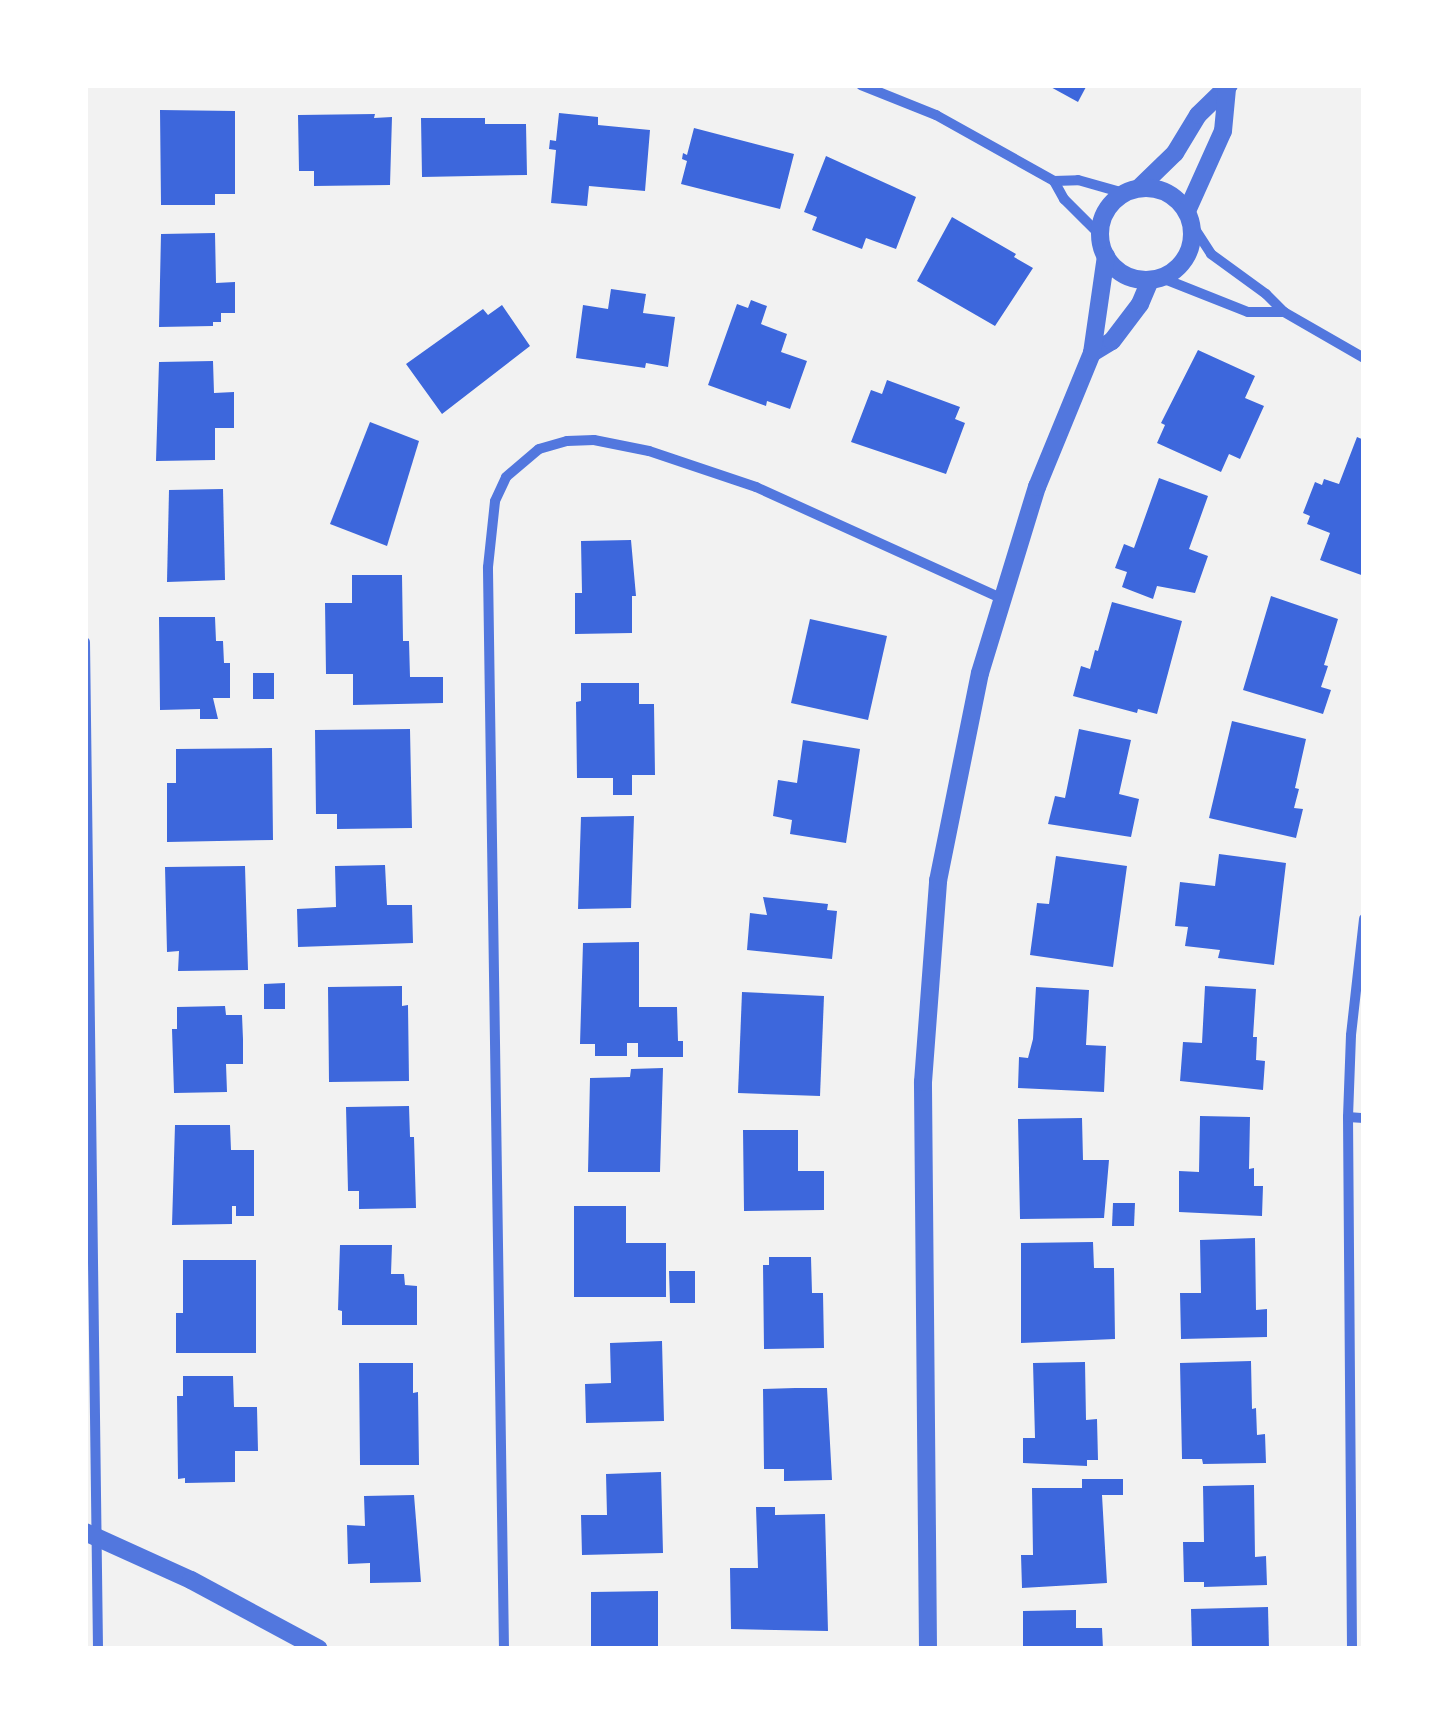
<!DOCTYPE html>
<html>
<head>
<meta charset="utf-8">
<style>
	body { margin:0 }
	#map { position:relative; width:1449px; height:1734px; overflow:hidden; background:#f2f2f2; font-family:Montserrat,sans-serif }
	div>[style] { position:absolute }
	.building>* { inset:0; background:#3d67dc }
	.minor>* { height:10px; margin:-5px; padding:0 5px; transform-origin:5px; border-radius:5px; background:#5277de }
	.tertiary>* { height:18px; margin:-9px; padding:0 9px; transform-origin:9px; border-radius:9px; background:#5277de }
	.tertiary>.ring { margin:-9px; padding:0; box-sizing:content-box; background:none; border:18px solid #5277de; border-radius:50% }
	span { translate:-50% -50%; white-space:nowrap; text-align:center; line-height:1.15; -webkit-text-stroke:10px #fff; paint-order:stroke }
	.frame { position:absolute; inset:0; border:88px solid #fff; pointer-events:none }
</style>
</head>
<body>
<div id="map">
	<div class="building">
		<div style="clip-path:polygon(1047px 85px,1087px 85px,1078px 102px)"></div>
		<div style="clip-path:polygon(160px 110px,235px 111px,235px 194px,215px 194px,215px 205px,161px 205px)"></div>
		<div style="clip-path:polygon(559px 113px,598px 117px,598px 125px,650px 130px,645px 191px,589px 186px,587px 206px,551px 203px,556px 150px,549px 149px,550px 140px,556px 141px)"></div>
		<div style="clip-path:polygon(375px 114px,374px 118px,392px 117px,390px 185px,314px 186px,314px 171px,299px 171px,298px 115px)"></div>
		<div style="clip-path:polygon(421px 118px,485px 118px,485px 124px,526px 124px,527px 175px,422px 177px)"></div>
		<div style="clip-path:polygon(694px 128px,794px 154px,780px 209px,681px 184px,687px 161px,682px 159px,683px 153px,687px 155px)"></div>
		<div style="clip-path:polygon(826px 156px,916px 197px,896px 249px,866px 238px,862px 249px,812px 230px,817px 217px,804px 212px)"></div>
		<div style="clip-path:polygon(952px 217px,1016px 254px,1014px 257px,1033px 268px,995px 326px,917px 281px)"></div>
		<div style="clip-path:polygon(215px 233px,216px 283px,235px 282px,235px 313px,221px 313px,221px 322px,213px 322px,213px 326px,159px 327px,161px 234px)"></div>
		<div style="clip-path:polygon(611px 289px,646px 294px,643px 313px,675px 317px,668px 367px,646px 363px,645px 368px,576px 358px,583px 305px,608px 309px)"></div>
		<div style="clip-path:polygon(751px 300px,767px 306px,761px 324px,787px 334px,781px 352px,807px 361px,790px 409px,767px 401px,766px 406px,708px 385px,737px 304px,748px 308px)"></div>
		<div style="clip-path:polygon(502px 305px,530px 346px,442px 414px,406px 364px,483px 309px,488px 315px)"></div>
		<div style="clip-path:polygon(1198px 350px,1255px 376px,1245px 398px,1264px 406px,1240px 459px,1229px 454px,1221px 472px,1157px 443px,1165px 425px,1161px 423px)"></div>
		<div style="clip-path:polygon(213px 361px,214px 393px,234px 392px,234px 428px,215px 428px,215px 460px,156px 461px,159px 362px)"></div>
		<div style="clip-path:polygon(887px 380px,960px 407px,955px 419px,965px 423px,946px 474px,851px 442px,871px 390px,882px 394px)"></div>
		<div style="clip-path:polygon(370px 422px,419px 441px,387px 546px,330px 524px)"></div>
		<div style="clip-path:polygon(1357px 437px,1364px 440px,1364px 576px,1320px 560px,1330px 533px,1307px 524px,1310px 516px,1303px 513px,1315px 482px,1322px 485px,1324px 479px,1339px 484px)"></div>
		<div style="clip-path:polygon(1159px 478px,1208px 496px,1189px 549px,1208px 556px,1195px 593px,1157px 586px,1153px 599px,1122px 587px,1127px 572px,1115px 568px,1124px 544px,1134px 548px)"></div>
		<div style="clip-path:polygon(223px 489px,225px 580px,167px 582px,169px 490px)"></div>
		<div style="clip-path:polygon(631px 540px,636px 596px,632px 596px,632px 633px,575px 634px,575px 593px,582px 593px,581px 541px)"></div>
		<div style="clip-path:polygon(352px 575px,402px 575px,403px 641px,409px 641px,410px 677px,443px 677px,443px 703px,353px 705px,353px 674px,326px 674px,325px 603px,352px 603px)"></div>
		<div style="clip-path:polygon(1271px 596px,1338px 619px,1324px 665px,1328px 666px,1321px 687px,1331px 690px,1323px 714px,1243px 690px)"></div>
		<div style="clip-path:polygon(1112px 602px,1182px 621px,1157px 714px,1138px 709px,1137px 713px,1073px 696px,1081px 666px,1090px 669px,1095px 650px,1098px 651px)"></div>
		<div style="clip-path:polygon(159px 617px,215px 617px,216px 641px,223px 641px,224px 663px,230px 663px,230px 698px,213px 698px,218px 719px,200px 719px,200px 709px,160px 710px)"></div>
		<div style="clip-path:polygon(810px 619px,887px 636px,868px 720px,791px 703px)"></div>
		<div style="clip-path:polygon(253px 673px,274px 673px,274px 699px,253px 699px)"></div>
		<div style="clip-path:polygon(581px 683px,639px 683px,639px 704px,654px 704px,655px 775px,632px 775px,632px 795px,613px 795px,613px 778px,577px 778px,576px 702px,581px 701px)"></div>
		<div style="clip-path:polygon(1232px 721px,1306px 739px,1295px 788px,1299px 789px,1294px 808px,1303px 809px,1296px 838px,1209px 818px)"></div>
		<div style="clip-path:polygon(410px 729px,412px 828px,337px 829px,337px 814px,316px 814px,315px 730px)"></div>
		<div style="clip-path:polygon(1079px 729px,1131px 740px,1119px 794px,1139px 799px,1131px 837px,1048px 824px,1055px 796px,1065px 798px)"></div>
		<div style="clip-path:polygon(803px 740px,860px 749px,846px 843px,790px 834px,792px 820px,773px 816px,778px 780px,797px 783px)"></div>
		<div style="clip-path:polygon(272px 748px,273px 840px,167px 842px,167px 783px,176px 783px,176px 749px)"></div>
		<div style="clip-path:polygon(634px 816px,631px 908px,578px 909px,581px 817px)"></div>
		<div style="clip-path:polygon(1219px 854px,1286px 863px,1274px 965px,1218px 958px,1220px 950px,1185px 946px,1188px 927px,1175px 926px,1180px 882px,1215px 886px)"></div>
		<div style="clip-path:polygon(1056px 856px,1127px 866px,1113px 967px,1030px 955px,1037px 903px,1049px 904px)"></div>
		<div style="clip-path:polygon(385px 865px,387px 905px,412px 905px,413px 943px,298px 947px,297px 909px,336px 907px,335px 866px)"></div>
		<div style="clip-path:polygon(245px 866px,248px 970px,178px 971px,179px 951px,167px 952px,165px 867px)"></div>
		<div style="clip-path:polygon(763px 897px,828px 904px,827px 910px,837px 911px,832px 959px,747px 950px,750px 913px,767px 915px)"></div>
		<div style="clip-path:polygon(639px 942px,639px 1007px,677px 1007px,678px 1041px,683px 1041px,683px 1057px,638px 1057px,638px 1043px,627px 1043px,627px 1056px,595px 1056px,595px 1044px,580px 1044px,583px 943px)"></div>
		<div style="clip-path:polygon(285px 983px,285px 1009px,264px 1009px,264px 984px)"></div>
		<div style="clip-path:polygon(402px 986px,402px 1006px,408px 1005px,409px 1081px,329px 1082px,328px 987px)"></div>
		<div style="clip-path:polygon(1205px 986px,1256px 989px,1253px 1037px,1257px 1037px,1256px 1060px,1265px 1061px,1263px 1090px,1180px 1081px,1183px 1042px,1202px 1043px)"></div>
		<div style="clip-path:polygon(1036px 987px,1089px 990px,1086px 1045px,1106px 1046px,1104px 1092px,1018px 1088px,1019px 1057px,1028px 1058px,1033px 1039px)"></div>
		<div style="clip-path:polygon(742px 992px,824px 996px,820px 1096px,738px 1093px)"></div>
		<div style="clip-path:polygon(225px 1006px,226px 1015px,242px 1015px,243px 1039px,243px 1064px,226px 1064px,227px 1092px,174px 1093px,172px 1029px,177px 1029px,177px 1007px)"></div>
		<div style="clip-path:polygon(663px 1068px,660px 1172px,588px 1172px,590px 1078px,630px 1077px,631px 1069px)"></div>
		<div style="clip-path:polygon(409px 1106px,410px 1137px,414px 1137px,416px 1208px,359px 1209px,359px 1191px,348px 1191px,346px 1107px)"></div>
		<div style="clip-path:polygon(1200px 1116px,1250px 1117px,1249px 1169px,1254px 1168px,1254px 1186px,1263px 1186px,1262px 1216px,1179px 1212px,1179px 1171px,1199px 1172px)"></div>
		<div style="clip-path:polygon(1082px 1118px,1083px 1160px,1109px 1160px,1104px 1218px,1020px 1219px,1018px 1119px)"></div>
		<div style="clip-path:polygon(175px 1125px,230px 1125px,231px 1150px,254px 1150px,254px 1216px,236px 1216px,236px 1206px,232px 1206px,232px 1224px,172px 1225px)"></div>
		<div style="clip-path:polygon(743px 1130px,798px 1130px,798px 1171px,824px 1171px,824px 1210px,744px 1211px)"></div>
		<div style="clip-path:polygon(1113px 1203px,1135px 1203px,1134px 1226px,1112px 1226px)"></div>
		<div style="clip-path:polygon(574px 1206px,626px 1206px,626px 1243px,666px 1243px,666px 1297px,574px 1297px)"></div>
		<div style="clip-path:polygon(1255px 1238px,1256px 1310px,1267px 1309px,1267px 1337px,1181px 1339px,1180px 1293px,1201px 1293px,1200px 1240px)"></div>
		<div style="clip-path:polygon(1093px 1242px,1094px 1268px,1114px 1268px,1115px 1339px,1021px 1343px,1021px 1243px)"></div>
		<div style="clip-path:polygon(340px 1245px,392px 1245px,391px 1274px,404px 1274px,405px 1285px,417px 1286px,417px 1325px,342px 1325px,342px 1311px,338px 1310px)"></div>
		<div style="clip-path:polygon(769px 1257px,811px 1257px,812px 1293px,823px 1293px,824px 1348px,764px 1349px,763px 1265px,769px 1265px)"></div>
		<div style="clip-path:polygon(183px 1260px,256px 1260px,256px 1353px,176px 1353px,176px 1313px,183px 1313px)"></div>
		<div style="clip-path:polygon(669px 1271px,695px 1271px,695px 1303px,670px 1303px)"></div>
		<div style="clip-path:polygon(662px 1341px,664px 1421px,586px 1423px,585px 1384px,611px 1383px,610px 1343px)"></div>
		<div style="clip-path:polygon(1251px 1361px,1252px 1409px,1256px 1408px,1257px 1435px,1265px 1434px,1266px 1463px,1203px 1464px,1202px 1459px,1182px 1459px,1180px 1363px)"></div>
		<div style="clip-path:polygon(1085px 1362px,1086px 1420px,1097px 1419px,1098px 1460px,1087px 1460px,1087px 1466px,1023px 1463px,1023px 1438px,1035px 1438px,1033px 1363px)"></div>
		<div style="clip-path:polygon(359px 1363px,413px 1363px,413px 1393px,418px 1392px,419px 1465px,360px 1465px)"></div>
		<div style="clip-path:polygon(183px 1376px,233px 1376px,234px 1407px,257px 1407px,258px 1451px,235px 1451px,235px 1482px,185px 1483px,185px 1478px,178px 1479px,177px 1396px,183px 1396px)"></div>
		<div style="clip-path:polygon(795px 1388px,827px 1388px,832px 1480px,784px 1481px,784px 1469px,764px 1469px,763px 1389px)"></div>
		<div style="clip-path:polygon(661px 1472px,663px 1553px,582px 1555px,581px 1515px,607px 1515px,606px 1474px)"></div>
		<div style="clip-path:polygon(1082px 1479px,1123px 1479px,1123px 1495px,1102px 1495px,1107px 1583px,1022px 1588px,1021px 1555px,1033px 1555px,1032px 1488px,1082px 1488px)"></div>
		<div style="clip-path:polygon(1254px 1485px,1255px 1557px,1266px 1556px,1267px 1585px,1204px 1587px,1204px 1582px,1184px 1582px,1183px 1542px,1204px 1542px,1203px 1486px)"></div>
		<div style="clip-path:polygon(414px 1495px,421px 1582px,370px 1583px,370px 1563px,348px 1564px,347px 1525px,365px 1526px,364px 1496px)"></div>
		<div style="clip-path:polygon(756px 1507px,775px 1507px,775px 1515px,825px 1514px,828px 1631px,731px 1629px,730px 1568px,758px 1568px)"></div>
		<div style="clip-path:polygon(658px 1591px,658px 1649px,591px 1649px,591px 1592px)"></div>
		<div style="clip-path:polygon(1268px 1607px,1269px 1649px,1192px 1649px,1191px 1609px)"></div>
		<div style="clip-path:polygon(1076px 1610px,1076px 1628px,1102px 1628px,1103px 1649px,1023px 1649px,1023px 1611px)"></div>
	</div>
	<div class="minor">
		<div style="left:861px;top:85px;width:81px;rotate:21.8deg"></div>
		<div style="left:936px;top:115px;width:135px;rotate:29.2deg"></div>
		<div style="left:1054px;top:181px;width:21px;rotate:61deg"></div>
		<div style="left:1064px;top:199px;width:51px;rotate:45deg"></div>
		<div style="left:1054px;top:181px;width:24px;rotate:-2deg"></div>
		<div style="left:1078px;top:180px;width:48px;rotate:15.8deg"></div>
		<div style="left:1193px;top:226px;width:33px;rotate:57deg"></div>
		<div style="left:1211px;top:254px;width:68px;rotate:36deg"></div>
		<div style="left:1266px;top:294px;width:25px;rotate:45deg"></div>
		<div style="left:1284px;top:312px;width:92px;rotate:29.9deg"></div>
		<div style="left:1162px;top:278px;width:92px;rotate:21.6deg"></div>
		<div style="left:1248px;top:312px;width:36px"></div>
		<div style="left:85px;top:642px;width:1007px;rotate:89.26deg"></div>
		<div style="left:1348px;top:1117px;width:16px;rotate:4deg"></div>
		<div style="left:504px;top:1649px;width:1082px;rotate:-90.85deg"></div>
		<div style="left:488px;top:567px;width:66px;rotate:-83.9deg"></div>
		<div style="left:495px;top:501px;width:26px;rotate:-65deg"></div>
		<div style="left:506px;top:477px;width:43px;rotate:-40.3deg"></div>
		<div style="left:539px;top:449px;width:29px;rotate:-16deg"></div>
		<div style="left:567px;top:441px;width:27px;rotate:-2deg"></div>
		<div style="left:594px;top:440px;width:56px;rotate:11.3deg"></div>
		<div style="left:649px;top:451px;width:113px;rotate:18.6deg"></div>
		<div style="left:756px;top:487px;width:269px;rotate:24.4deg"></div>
		<div style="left:1352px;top:1649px;width:532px;rotate:-90.43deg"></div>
		<div style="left:1348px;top:1117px;width:82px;rotate:-87.9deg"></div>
		<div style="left:1351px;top:1035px;width:117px;rotate:-83.6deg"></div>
	</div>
	<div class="tertiary">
		<div style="left:1140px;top:187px;width:49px;rotate:-44.2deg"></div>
		<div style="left:1175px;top:153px;width:44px;rotate:-58.8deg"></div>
		<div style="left:1198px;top:115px;width:43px;rotate:-44.1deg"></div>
		<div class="ring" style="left:1100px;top:188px;width:74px;height:74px"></div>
		<div style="left:1187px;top:211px;width:88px;rotate:-65.8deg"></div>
		<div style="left:1223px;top:131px;width:42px;rotate:-84.6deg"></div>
		<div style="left:1092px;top:353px;width:23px;rotate:-31deg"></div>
		<div style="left:1112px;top:341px;width:46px;rotate:-52.9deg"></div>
		<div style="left:1140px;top:304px;width:26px;rotate:-67deg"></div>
		<div style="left:85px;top:1532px;width:116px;rotate:24.4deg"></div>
		<div style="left:191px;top:1580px;width:145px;rotate:28.3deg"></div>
		<div style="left:928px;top:1649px;width:567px;rotate:-90.51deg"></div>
		<div style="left:923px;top:1082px;width:202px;rotate:-85.7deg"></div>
		<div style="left:938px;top:881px;width:212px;rotate:-78.6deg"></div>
		<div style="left:980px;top:673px;width:195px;rotate:-73deg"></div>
		<div style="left:1037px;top:487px;width:145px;rotate:-67.7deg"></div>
		<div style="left:1092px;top:353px;width:98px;rotate:-81.8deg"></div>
	</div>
	<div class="frame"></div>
</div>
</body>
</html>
